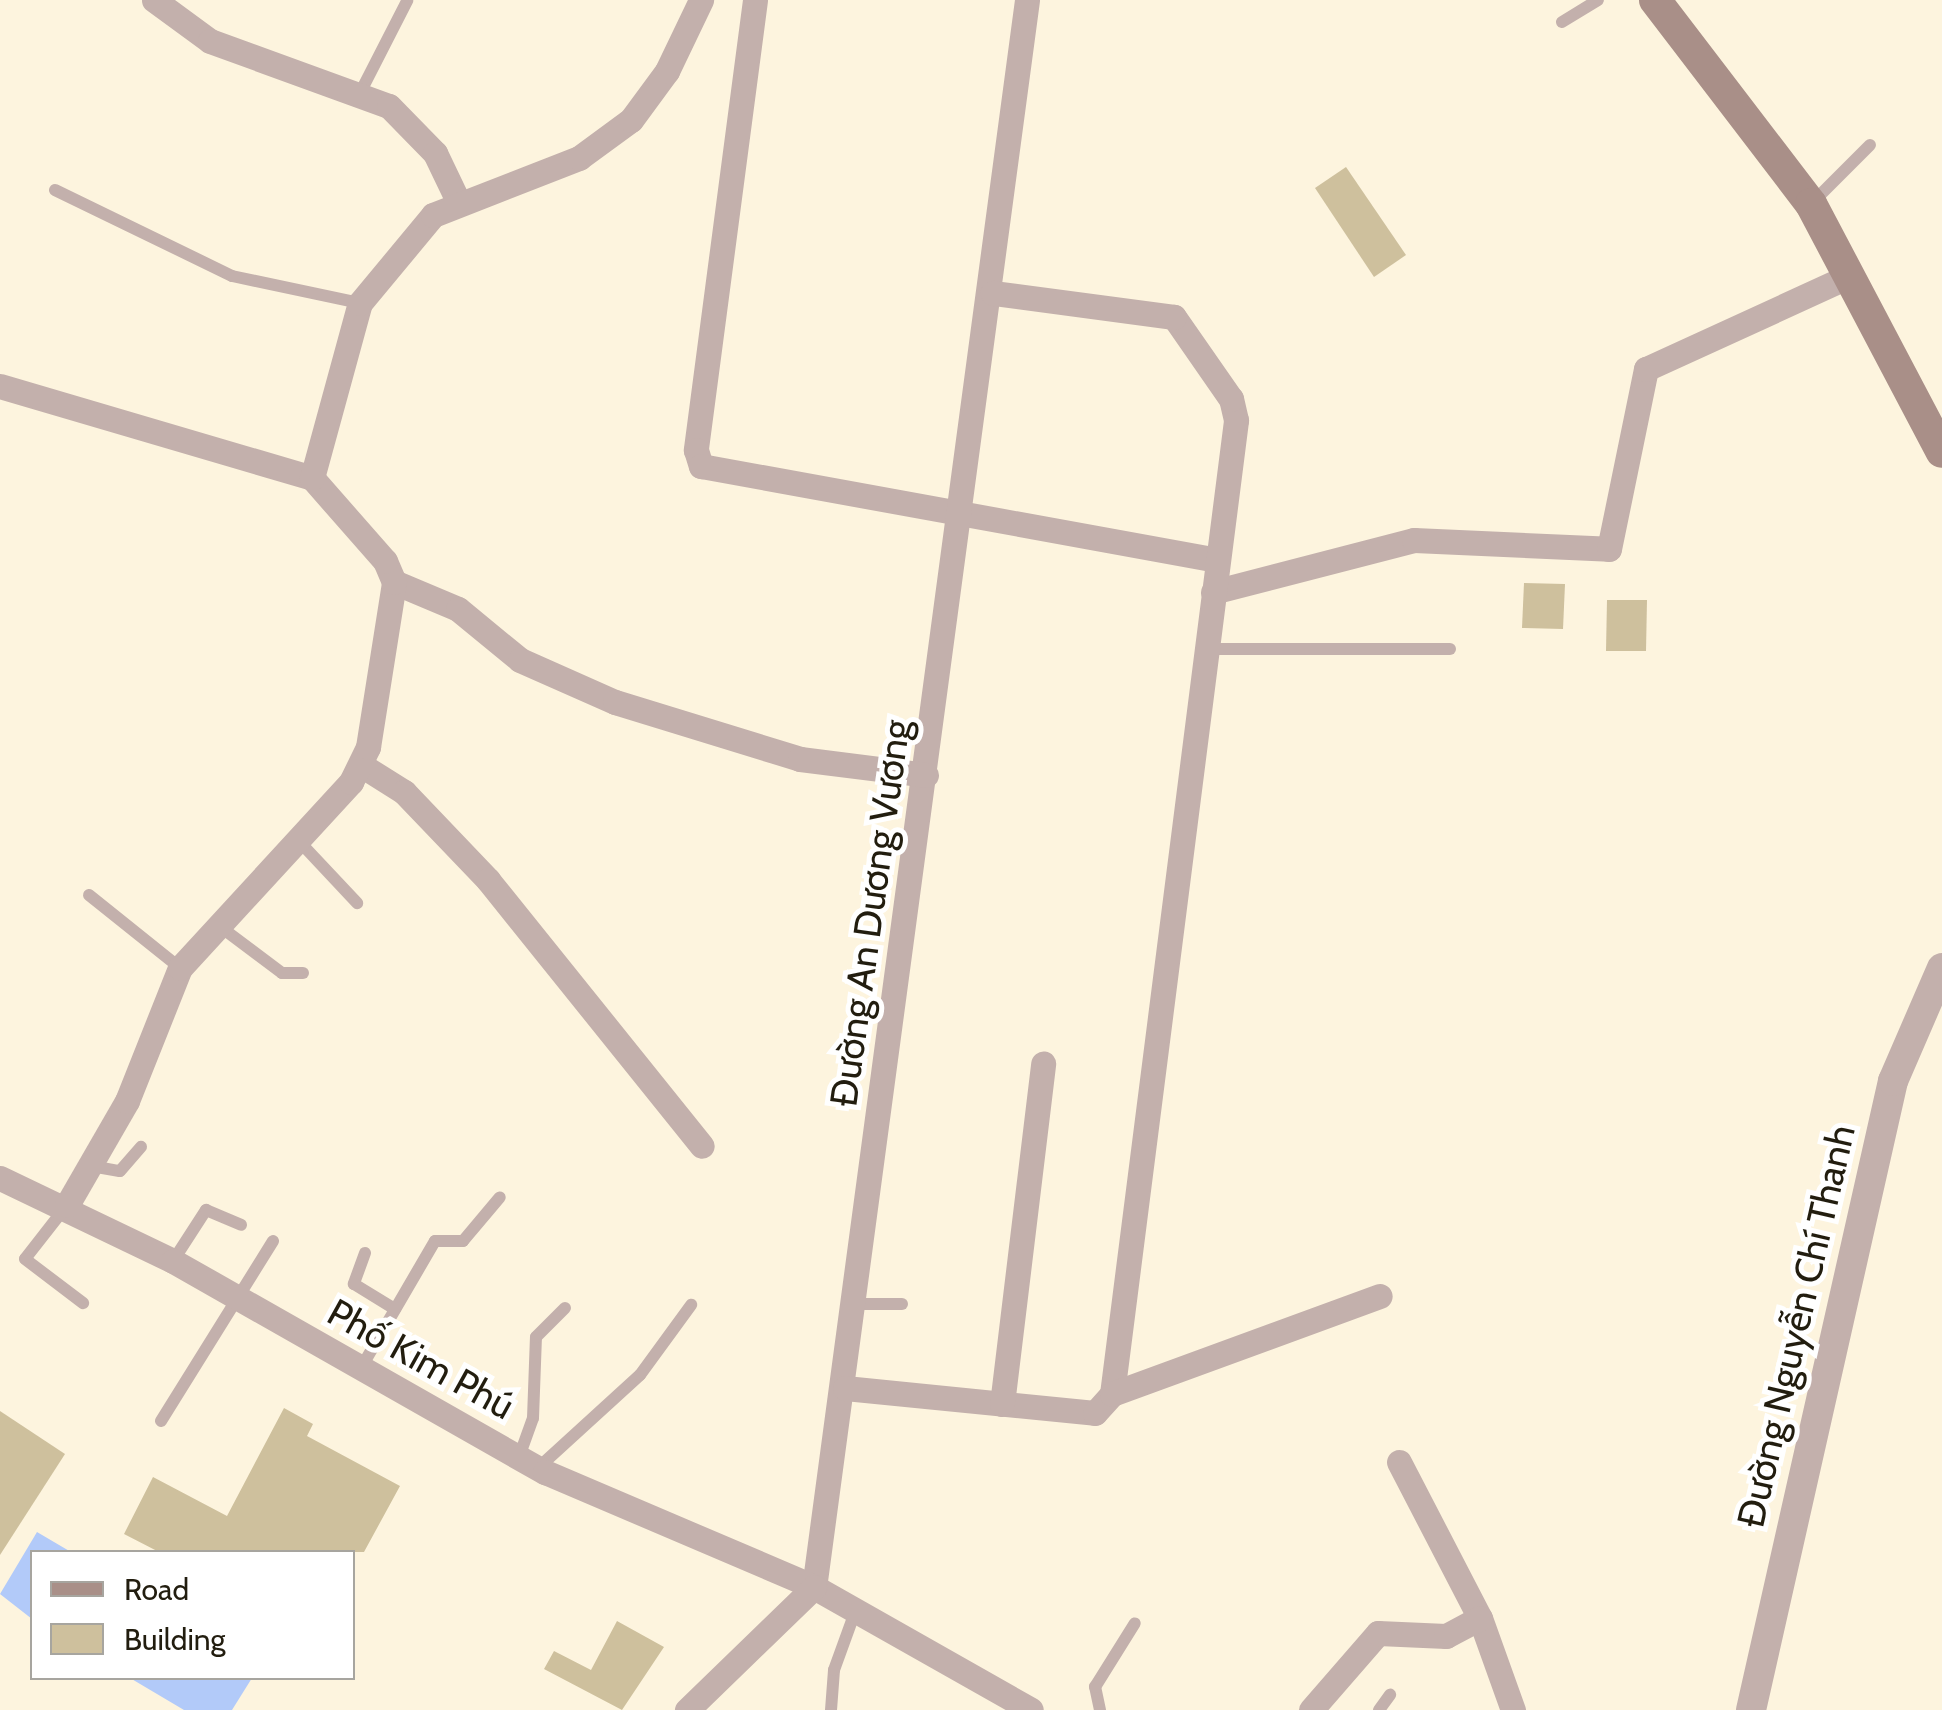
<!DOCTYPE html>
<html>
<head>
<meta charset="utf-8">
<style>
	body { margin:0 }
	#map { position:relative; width:1942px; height:1710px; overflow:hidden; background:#fdf4de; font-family:Cabin,sans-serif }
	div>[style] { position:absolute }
	.water>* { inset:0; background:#b2caf9 }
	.building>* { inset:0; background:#cec09d }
	.service>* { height:12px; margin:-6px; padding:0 6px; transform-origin:6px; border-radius:6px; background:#c3b0ac }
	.minor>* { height:25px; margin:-12.5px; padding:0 12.5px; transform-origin:12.5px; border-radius:12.5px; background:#c3b0ac }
	.tertiary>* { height:30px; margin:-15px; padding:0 15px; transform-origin:15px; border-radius:15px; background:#c3b0ac }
	.secondary>* { height:32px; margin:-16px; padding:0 16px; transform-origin:16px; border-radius:16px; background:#a98f88 }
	span { translate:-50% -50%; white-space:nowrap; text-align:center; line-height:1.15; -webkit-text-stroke:10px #fff; paint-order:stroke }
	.street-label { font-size:38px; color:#221d0f }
	.legend { position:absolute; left:30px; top:1550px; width:325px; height:130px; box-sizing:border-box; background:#fff; border:2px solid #a7a59f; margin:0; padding:12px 18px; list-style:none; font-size:30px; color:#221d0f }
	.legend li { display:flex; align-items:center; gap:20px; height:50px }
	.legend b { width:50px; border:2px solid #a7a59f }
</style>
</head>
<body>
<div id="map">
	<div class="water">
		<div style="clip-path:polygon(37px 1532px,71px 1552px,32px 1552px,32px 1619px,0 1594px)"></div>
		<div style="clip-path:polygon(130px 1678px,252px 1678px,232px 1710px,184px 1710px)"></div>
	</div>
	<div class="building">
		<div style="clip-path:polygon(1346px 167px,1406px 255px,1374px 277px,1315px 188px)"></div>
		<div style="clip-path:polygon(1524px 583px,1565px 584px,1563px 629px,1522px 628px)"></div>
		<div style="clip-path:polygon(1607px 600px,1647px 600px,1646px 651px,1606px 651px)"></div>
		<div style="clip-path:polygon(284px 1408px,313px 1424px,307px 1436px,400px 1486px,364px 1552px,159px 1552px,124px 1534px,153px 1477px,227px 1516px)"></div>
		<div style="clip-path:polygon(0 1411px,65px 1454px,0 1555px)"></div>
		<div style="clip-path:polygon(617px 1621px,664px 1647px,622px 1710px,544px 1669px,554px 1651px,591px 1670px)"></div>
	</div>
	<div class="service">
		<div style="left:1562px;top:22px;width:42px;rotate:-31.4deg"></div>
		<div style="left:359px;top:95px;width:106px;rotate:-62.9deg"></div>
		<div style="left:55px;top:190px;width:197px;rotate:25.9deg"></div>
		<div style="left:232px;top:276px;width:131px;rotate:11.9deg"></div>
		<div style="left:1812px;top:203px;width:82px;rotate:-45deg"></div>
		<div style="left:1206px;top:649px;width:244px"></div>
		<div style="left:297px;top:839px;width:88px;rotate:46.8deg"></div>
		<div style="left:89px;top:895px;width:117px;rotate:38.7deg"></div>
		<div style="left:218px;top:925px;width:80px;rotate:36.9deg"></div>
		<div style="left:282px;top:973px;width:21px"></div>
		<div style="left:91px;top:1166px;width:29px;rotate:10deg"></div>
		<div style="left:120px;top:1171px;width:32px;rotate:-49deg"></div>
		<div style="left:64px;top:1209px;width:63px;rotate:128deg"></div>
		<div style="left:25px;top:1259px;width:73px;rotate:37.2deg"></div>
		<div style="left:365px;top:1253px;width:33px;rotate:110deg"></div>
		<div style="left:354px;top:1284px;width:48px;rotate:31.4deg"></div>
		<div style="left:173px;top:1261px;width:61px;rotate:-57.1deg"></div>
		<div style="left:206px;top:1210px;width:38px;rotate:23deg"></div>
		<div style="left:856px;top:1304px;width:46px"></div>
		<div style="left:361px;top:1368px;width:147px;rotate:-59.8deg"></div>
		<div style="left:435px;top:1241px;width:28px"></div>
		<div style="left:463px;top:1241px;width:57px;rotate:-49.9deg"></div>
		<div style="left:161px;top:1421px;width:212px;rotate:-58.1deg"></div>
		<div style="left:519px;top:1457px;width:41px;rotate:-70.3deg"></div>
		<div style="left:533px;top:1418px;width:81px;rotate:-87.9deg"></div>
		<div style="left:536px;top:1337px;width:41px;rotate:-45deg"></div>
		<div style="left:538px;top:1468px;width:138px;rotate:-42.4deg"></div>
		<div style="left:640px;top:1375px;width:87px;rotate:-53.9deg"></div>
		<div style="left:831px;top:1710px;width:40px;rotate:-85.7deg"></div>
		<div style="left:834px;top:1670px;width:62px;rotate:-70.1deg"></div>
		<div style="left:1100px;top:1710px;width:24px;rotate:-102deg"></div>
		<div style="left:1095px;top:1687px;width:75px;rotate:-58deg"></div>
		<div style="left:1379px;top:1710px;width:19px;rotate:-54deg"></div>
	</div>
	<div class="minor">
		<div style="left:154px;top:0;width:69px;rotate:36.2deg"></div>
		<div style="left:210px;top:41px;width:190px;rotate:20deg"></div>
		<div style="left:389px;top:106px;width:66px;rotate:45.6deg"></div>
		<div style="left:435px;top:153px;width:55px;rotate:64.4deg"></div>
		<div style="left:755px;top:0;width:454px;rotate:97.5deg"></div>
		<div style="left:696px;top:450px;width:17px;rotate:73deg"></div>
		<div style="left:701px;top:466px;width:524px;rotate:10.32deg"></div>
		<div style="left:1027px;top:0;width:1601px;rotate:97.64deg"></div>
		<div style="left:814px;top:1587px;width:249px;rotate:29.5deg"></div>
		<div style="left:0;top:386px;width:325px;rotate:16.4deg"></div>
		<div style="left:394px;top:582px;width:69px;rotate:22.9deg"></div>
		<div style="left:458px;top:609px;width:80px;rotate:39.4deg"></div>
		<div style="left:520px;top:660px;width:104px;rotate:23.9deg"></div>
		<div style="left:615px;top:702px;width:194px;rotate:17.1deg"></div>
		<div style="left:800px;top:759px;width:127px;rotate:7.2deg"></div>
		<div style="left:1213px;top:592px;width:208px;rotate:-14.5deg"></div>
		<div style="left:1414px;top:540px;width:195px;rotate:2.6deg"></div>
		<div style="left:1609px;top:549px;width:184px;rotate:-78.4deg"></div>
		<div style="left:1646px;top:369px;width:223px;rotate:-24.6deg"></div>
		<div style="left:361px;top:765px;width:51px;rotate:32.1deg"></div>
		<div style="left:404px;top:792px;width:122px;rotate:46.3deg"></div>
		<div style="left:488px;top:880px;width:341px;rotate:51.2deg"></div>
		<div style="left:0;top:1178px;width:192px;rotate:25.6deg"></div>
		<div style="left:173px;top:1261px;width:428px;rotate:29.6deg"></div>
		<div style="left:545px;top:1472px;width:293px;rotate:23.1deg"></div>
		<div style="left:814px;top:1587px;width:177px;rotate:135.9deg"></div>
		<div style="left:67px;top:1205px;width:120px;rotate:-60deg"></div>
		<div style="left:127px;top:1101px;width:143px;rotate:-68.3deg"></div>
		<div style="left:180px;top:968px;width:253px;rotate:-47.4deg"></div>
		<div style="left:351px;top:782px;width:39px;rotate:-64deg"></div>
		<div style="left:368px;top:747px;width:167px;rotate:-81deg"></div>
		<div style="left:394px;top:582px;width:23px;rotate:-113deg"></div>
		<div style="left:385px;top:561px;width:111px;rotate:-131.3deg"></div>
		<div style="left:312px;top:478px;width:181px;rotate:-74.7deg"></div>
		<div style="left:360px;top:303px;width:114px;rotate:-50.3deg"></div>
		<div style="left:433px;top:215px;width:157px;rotate:-21.3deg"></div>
		<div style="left:579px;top:158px;width:64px;rotate:-36.2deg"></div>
		<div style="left:631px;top:120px;width:61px;rotate:-53.7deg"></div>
		<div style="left:667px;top:71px;width:79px;rotate:-64.4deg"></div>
		<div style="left:845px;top:1388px;width:251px;rotate:5.7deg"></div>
		<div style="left:1095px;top:1413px;width:25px;rotate:-48deg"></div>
		<div style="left:1112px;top:1394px;width:982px;rotate:-82.74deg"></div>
		<div style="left:1236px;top:420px;width:22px;rotate:-103deg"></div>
		<div style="left:1231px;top:399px;width:100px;rotate:-124.8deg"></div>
		<div style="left:1174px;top:317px;width:183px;rotate:-172.4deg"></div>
		<div style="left:1112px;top:1394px;width:285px;rotate:-20.1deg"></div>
		<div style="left:1002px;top:1404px;width:343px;rotate:-83.1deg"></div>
		<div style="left:1399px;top:1462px;width:176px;rotate:62.6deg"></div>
		<div style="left:1480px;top:1618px;width:98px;rotate:70.3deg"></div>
		<div style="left:1311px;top:1710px;width:102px;rotate:-49deg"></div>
		<div style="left:1378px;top:1633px;width:68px;rotate:2.5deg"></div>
		<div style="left:1446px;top:1636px;width:38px;rotate:-28deg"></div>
	</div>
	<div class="tertiary">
		<div style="left:1751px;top:1710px;width:645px;rotate:-77.28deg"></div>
		<div style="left:1893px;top:1081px;width:123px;rotate:-66.6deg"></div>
	</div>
	<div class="secondary">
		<div style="left:1655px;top:0;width:257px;rotate:52.6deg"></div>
		<div style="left:1811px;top:204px;width:280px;rotate:62.2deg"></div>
	</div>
	<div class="street-label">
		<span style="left:870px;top:913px;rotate:-82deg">Đường An Dương Vương</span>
		<span style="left:1796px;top:1326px;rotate:-77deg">Đường Nguyễn Chí Thanh</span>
		<span style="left:421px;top:1359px;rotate:29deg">Phố Kim Phú</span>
	</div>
	<ul class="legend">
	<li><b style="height:12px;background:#a98f88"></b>Road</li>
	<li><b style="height:28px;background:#cec09d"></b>Building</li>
	</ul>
</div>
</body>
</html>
